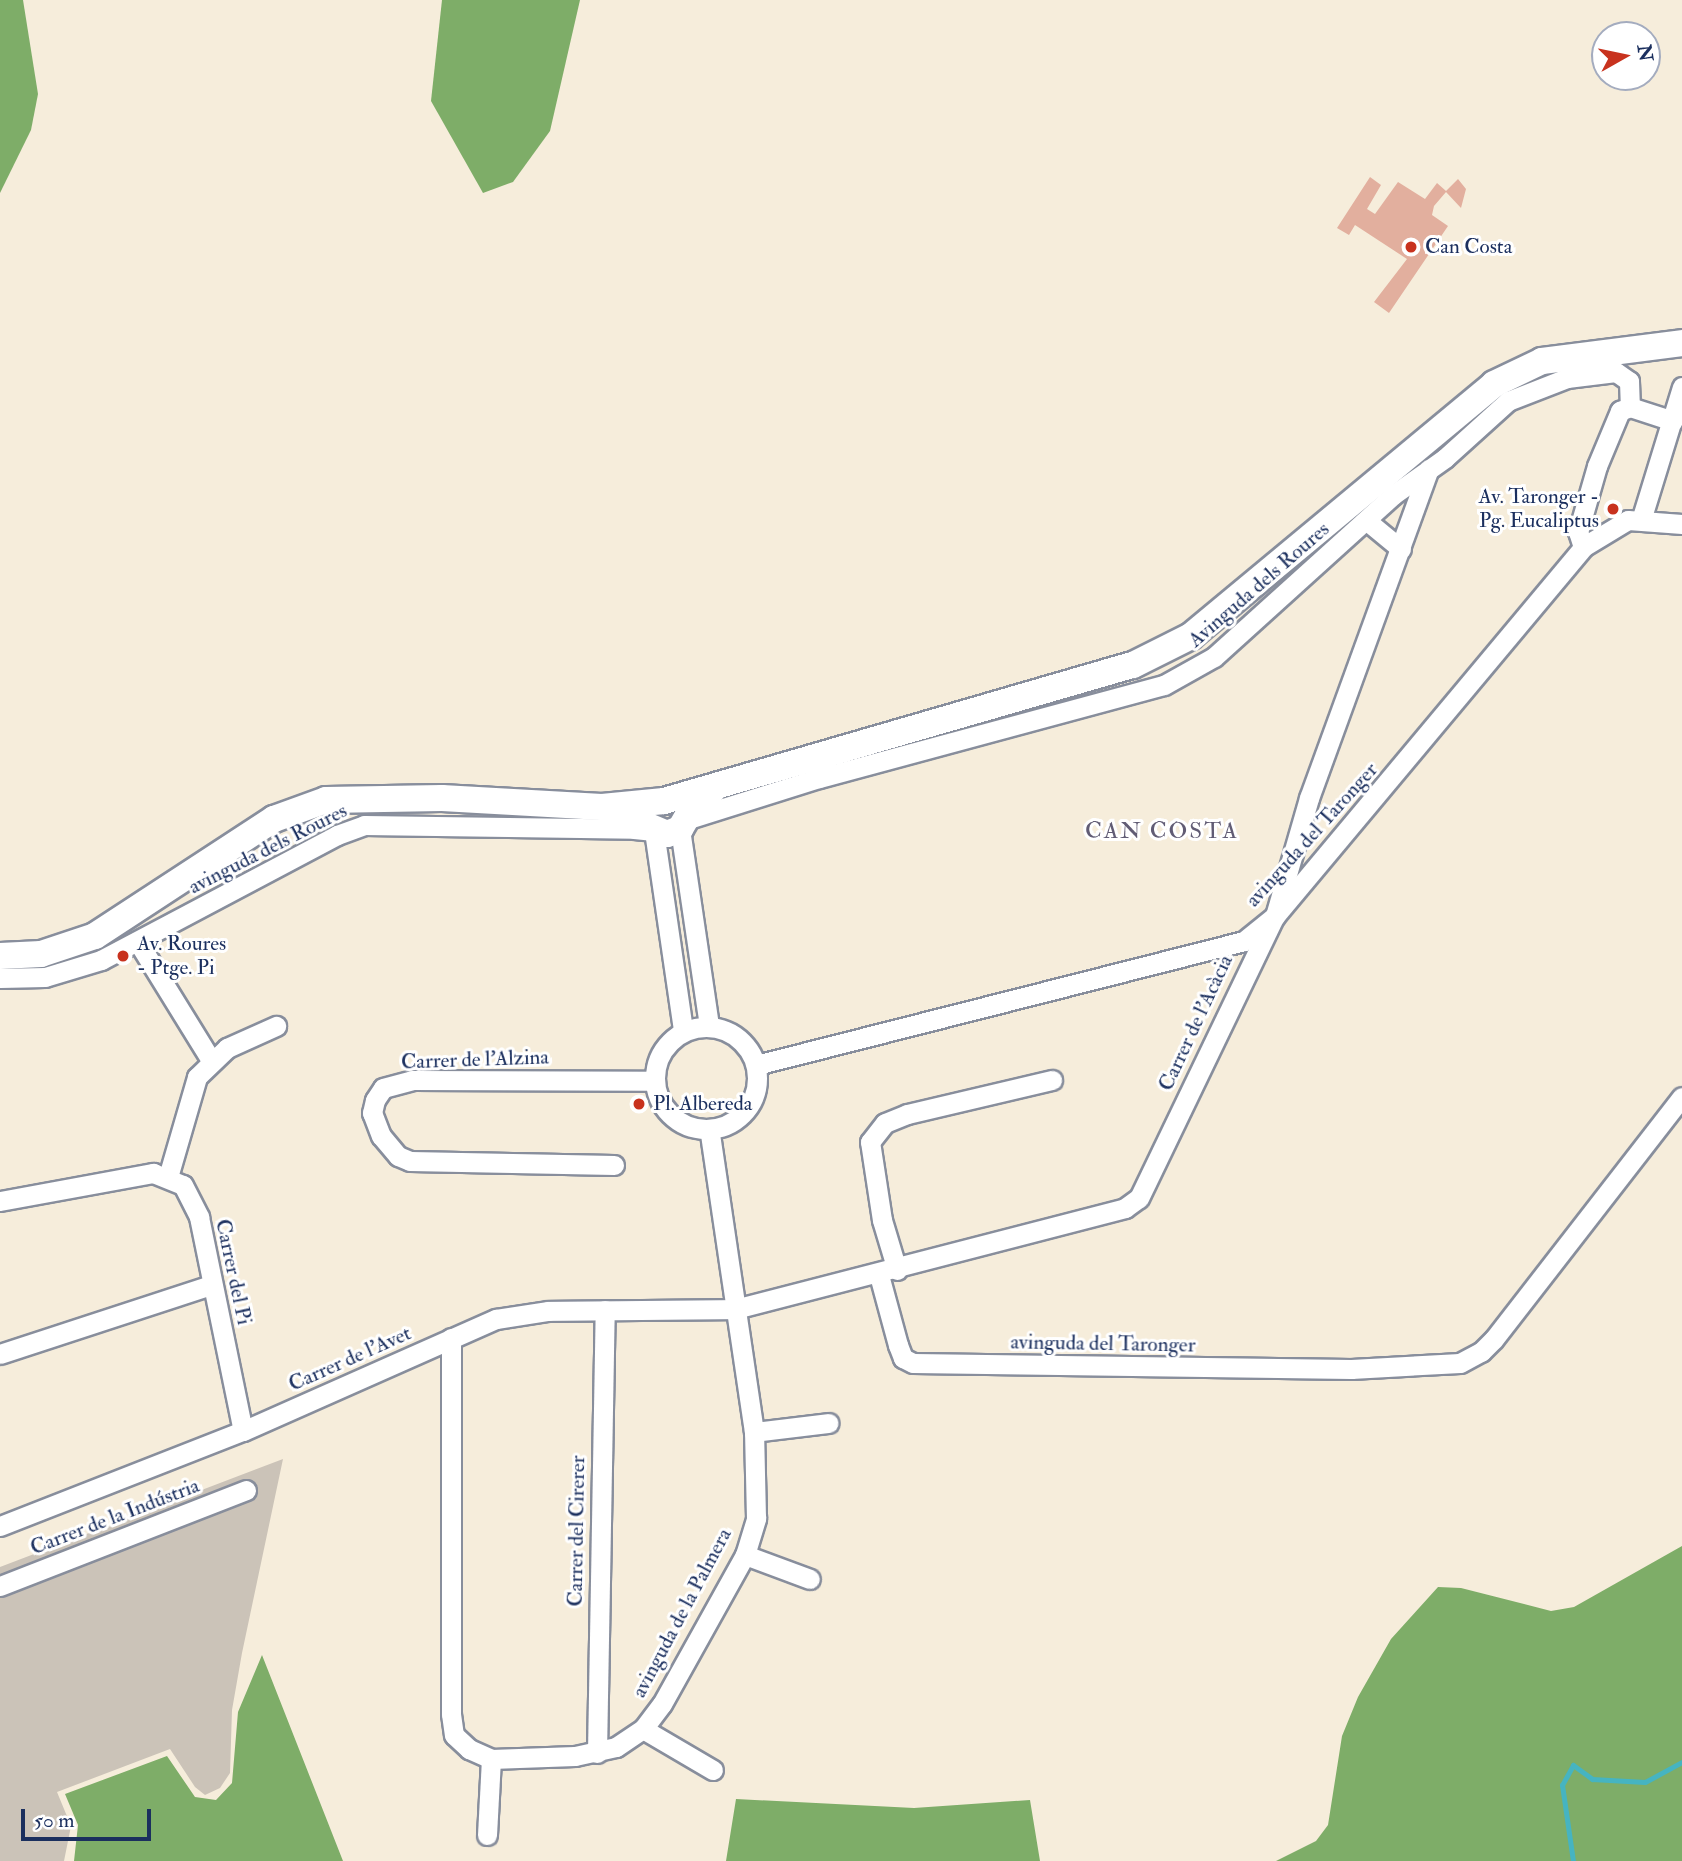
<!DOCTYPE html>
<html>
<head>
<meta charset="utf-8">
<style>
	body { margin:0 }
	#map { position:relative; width:1682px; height:1861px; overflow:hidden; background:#f6eddb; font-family:"IM FELL Double Pica",serif }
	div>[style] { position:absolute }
	.industrial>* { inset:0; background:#cbc3b8 }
	.forest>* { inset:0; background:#7ead68 }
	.stream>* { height:5px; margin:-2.5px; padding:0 2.5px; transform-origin:2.5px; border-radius:2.5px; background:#46b4c1 }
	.building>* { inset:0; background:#e2af9e }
	.roads { filter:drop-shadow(2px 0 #888e9c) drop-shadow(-2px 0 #888e9c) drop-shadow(0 2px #888e9c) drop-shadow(0 -2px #888e9c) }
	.street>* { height:19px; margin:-9.5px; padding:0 9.5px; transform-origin:9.5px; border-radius:9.5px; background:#fff }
	.street>.ring { margin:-9.5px; padding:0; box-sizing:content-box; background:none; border:19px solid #fff; border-radius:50% }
	.secondary>* { height:26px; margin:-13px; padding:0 13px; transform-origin:13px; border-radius:13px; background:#fff }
	.dots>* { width:19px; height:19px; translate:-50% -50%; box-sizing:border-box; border:4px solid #fff; border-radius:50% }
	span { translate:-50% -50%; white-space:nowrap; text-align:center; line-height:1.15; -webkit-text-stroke:6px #fff; paint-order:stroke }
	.poi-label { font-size:21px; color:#1b2f5e }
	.left { translate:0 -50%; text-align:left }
	.right { translate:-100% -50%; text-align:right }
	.street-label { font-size:21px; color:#1b2f5e }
	.neighbourhood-label { font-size:23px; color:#615c74; letter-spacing:2px }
	.north { position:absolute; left:1591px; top:21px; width:70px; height:70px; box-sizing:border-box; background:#fff; border:2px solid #a4acbf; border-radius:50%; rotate:81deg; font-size:19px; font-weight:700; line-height:28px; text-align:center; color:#1b2f5e }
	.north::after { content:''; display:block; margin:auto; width:24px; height:32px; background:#c8321e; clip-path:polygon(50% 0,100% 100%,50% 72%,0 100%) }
	.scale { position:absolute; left:21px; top:1809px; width:130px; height:32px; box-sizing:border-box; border:4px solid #1b2f5e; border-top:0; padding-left:9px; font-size:21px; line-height:24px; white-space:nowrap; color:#1b2f5e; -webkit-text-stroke:5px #fff; paint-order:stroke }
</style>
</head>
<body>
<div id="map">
	<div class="industrial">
		<div style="clip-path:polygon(283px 1459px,242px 1653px,232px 1710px,230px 1773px,220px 1788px,205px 1795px,195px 1787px,170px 1749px,57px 1792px,71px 1826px,64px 1861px,0 1861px,0 1567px)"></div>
	</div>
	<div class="forest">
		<div style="clip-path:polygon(0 0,23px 0,38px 94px,31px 130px,0 193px)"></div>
		<div style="clip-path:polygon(442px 0,580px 0,550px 131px,513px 182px,483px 193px,431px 101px)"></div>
		<div style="clip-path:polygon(1682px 1546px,1682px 1861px,1276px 1861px,1316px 1841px,1328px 1825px,1342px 1736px,1358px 1697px,1391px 1639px,1438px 1587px,1461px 1588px,1551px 1611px,1574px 1607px)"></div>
		<div style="clip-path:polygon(262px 1655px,343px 1861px,74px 1861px,78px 1825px,65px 1794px,167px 1756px,195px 1797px,216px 1800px,232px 1783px,238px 1712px)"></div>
		<div style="clip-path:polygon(736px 1799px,914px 1808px,1030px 1800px,1040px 1861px,726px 1861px)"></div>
	</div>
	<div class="stream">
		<div style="left:1573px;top:1861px;width:77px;rotate:-98.2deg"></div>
		<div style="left:1562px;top:1785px;width:23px;rotate:-61deg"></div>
		<div style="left:1573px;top:1765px;width:24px;rotate:36deg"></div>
		<div style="left:1592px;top:1779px;width:53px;rotate:3.2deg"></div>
		<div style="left:1645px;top:1782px;width:42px;rotate:-28.4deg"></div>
	</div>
	<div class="building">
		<div style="clip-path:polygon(1370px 177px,1381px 185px,1367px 209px,1375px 214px,1398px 182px,1425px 199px,1437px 183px,1446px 191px,1458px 179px,1466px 189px,1461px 208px,1446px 192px,1434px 206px,1432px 215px,1448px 226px,1389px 313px,1374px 302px,1407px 259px,1355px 225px,1349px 235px,1337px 228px)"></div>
	</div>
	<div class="roads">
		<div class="street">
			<div style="left:1630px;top:407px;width:45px;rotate:18deg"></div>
			<div style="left:1642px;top:517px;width:136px;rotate:-72.9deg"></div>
			<div style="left:1367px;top:521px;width:44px;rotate:39.5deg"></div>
			<div style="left:1583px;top:547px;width:16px;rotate:-108deg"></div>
			<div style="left:1578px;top:532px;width:69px;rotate:-73.9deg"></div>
			<div style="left:1597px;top:466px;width:60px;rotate:-67.3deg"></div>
			<div style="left:1620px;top:411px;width:11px;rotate:-22deg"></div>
			<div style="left:685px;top:820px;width:140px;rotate:-17.4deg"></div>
			<div style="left:819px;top:778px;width:357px;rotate:-15.1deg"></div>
			<div style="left:1164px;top:685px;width:57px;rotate:-29.2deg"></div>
			<div style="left:1214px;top:657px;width:241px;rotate:-42.1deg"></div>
			<div style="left:1393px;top:495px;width:64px;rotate:-35.4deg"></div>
			<div style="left:1445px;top:458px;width:85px;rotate:-42.1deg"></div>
			<div style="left:1508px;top:401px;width:63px;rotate:-21.3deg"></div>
			<div style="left:1567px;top:378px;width:49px;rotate:-7deg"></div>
			<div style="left:1616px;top:372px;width:16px;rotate:35deg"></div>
			<div style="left:1629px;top:381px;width:26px;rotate:88deg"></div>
			<div style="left:680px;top:829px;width:199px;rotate:81.6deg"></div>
			<div style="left:138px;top:942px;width:141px;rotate:58.3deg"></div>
			<div style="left:0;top:978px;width:45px;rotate:-1.3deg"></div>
			<div style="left:45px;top:977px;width:59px;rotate:-16.9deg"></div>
			<div style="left:101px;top:960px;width:267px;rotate:-27.9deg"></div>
			<div style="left:337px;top:835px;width:29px;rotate:-20deg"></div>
			<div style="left:364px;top:825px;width:270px;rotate:0.8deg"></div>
			<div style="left:634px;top:829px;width:20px;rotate:6deg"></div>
			<div style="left:654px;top:831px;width:202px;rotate:81.7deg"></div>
			<div class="ring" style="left:655px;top:1027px;width:83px;height:83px"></div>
			<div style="left:756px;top:1065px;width:504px;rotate:-14.26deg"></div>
			<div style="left:1244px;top:941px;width:40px;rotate:-39deg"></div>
			<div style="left:1275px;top:916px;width:481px;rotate:-50.1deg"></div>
			<div style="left:1583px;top:547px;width:52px;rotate:-31deg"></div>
			<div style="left:1628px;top:520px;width:54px;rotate:4.2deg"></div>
			<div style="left:614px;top:1165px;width:204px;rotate:-178.9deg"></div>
			<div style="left:410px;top:1161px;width:13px;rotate:-157deg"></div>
			<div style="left:398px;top:1156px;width:26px;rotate:-130deg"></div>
			<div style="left:381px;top:1136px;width:25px;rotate:-111deg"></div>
			<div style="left:372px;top:1113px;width:13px;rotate:-77deg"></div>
			<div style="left:375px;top:1100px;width:14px;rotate:-56deg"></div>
			<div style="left:383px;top:1088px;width:30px;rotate:-15deg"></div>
			<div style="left:412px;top:1080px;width:242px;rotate:0.2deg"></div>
			<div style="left:168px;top:1177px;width:104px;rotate:-73.8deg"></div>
			<div style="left:197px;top:1077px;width:42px;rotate:-44deg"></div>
			<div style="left:227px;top:1048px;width:54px;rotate:-24.2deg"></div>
			<div style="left:0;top:1201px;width:156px;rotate:-10.4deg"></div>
			<div style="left:153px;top:1173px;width:32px;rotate:22deg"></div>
			<div style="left:183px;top:1185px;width:36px;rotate:63deg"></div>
			<div style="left:199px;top:1217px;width:218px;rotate:78.4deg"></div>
			<div style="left:897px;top:1270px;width:52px;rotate:-106.7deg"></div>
			<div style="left:882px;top:1220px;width:79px;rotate:-98.7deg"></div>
			<div style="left:870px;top:1142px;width:24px;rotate:-52deg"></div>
			<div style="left:885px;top:1123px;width:24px;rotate:-22deg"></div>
			<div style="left:907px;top:1114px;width:149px;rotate:-13.2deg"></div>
			<div style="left:879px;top:1275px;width:73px;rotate:74.8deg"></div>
			<div style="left:898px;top:1345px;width:14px;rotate:69deg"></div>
			<div style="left:903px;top:1358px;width:11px;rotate:27deg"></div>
			<div style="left:913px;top:1363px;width:438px;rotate:0.8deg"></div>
			<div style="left:1351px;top:1369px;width:109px;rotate:-3.2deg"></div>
			<div style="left:1460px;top:1363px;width:24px;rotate:-28deg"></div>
			<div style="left:1481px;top:1352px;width:18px;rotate:-45deg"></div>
			<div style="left:1494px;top:1339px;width:306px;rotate:-52.2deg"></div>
			<div style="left:451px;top:1338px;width:376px;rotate:90deg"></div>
			<div style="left:451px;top:1714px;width:21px;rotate:82deg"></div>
			<div style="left:454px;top:1735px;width:21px;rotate:43deg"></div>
			<div style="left:469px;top:1749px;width:24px;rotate:24deg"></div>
			<div style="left:491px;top:1759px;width:84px;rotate:-2deg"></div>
			<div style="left:575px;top:1756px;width:42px;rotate:-12.4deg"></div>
			<div style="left:616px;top:1747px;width:32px;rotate:-34deg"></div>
			<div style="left:643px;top:1729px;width:31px;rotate:-53deg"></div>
			<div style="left:662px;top:1704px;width:171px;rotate:-60.9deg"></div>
			<div style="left:745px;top:1555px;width:39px;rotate:-73deg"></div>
			<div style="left:756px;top:1518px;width:86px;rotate:-91.3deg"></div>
			<div style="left:754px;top:1432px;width:306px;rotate:-98.4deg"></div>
			<div style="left:0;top:1354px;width:222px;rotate:-18.1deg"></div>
			<div style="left:754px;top:1432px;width:75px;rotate:-6.9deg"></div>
			<div style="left:0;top:1526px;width:261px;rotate:-21.4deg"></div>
			<div style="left:243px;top:1431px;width:277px;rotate:-23.9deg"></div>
			<div style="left:496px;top:1319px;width:53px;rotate:-8.7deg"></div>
			<div style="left:548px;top:1311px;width:187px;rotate:-0.6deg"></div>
			<div style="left:735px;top:1309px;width:403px;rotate:-14.5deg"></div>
			<div style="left:1125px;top:1208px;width:17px;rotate:-36deg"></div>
			<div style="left:1139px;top:1198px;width:313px;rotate:-64.3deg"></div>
			<div style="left:1275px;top:916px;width:123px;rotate:-73.9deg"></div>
			<div style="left:1309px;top:798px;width:350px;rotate:-70deg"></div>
			<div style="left:745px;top:1555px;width:69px;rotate:20.3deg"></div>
			<div style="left:0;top:1586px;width:264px;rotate:-21.3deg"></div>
			<div style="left:643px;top:1729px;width:81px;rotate:30.4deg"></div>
			<div style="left:597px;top:1753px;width:443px;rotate:-89deg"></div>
			<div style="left:487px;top:1835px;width:76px;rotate:-87deg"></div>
		</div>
		<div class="secondary">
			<div style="left:610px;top:810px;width:62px;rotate:22.8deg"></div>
			<div style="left:667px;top:834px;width:14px;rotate:-21deg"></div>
			<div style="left:680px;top:829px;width:20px;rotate:-60deg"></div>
			<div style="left:690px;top:812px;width:32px;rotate:-44deg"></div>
			<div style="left:0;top:956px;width:41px;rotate:-2.8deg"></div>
			<div style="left:41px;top:954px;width:57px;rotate:-18.4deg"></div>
			<div style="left:95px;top:936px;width:214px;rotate:-33.2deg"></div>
			<div style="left:274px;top:819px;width:55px;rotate:-20.1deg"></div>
			<div style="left:326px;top:800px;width:116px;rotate:-1deg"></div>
			<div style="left:442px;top:798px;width:160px;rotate:3.2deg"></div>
			<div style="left:602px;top:807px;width:62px;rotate:-5.5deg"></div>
			<div style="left:664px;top:801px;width:488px;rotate:-16.2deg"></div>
			<div style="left:1133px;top:665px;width:65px;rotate:-26.6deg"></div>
			<div style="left:1191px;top:636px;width:394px;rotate:-39.7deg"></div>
			<div style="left:1494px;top:384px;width:53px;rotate:-25.6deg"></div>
			<div style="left:1542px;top:361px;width:141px;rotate:-7.3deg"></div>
		</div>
	</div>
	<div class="dots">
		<div style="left:1411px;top:247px;background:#c8321e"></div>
		<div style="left:1613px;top:509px;background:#c8321e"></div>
		<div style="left:123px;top:956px;background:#c8321e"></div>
		<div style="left:639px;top:1104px;background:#c8321e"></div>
	</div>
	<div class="poi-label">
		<span class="left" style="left:1425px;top:247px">Can Costa</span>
		<span class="right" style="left:1599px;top:509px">Av. Taronger -<br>Pg. Eucaliptus</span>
		<span class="left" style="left:137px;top:956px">Av. Roures<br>- Ptge. Pi</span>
		<span class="left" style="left:653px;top:1104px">Pl. Albereda</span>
	</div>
	<div class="street-label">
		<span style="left:1259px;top:585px;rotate:-41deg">Avinguda dels Roures</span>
		<span style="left:1312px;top:835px;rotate:-48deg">avinguda del Taronger</span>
		<span style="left:268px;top:849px;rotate:-27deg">avinguda dels Roures</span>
		<span style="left:1196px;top:1023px;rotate:-65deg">Carrer de l'Acàcia</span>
		<span style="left:475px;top:1060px;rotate:-2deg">Carrer de l'Alzina</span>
		<span style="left:233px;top:1272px;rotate:78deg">Carrer del Pi</span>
		<span style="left:1103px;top:1344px;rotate:1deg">avinguda del Taronger</span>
		<span style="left:350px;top:1359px;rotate:-24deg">Carrer de l'Avet</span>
		<span style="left:115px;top:1517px;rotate:-21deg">Carrer de la Indústria</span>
		<span style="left:577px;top:1531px;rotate:-89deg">Carrer del Cirerer</span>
		<span style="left:682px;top:1613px;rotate:-62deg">avinguda de la Palmera</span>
	</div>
	<div class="neighbourhood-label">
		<span style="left:1162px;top:831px">CAN COSTA</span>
	</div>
	<div class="north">N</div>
	<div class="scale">50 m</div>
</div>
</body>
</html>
